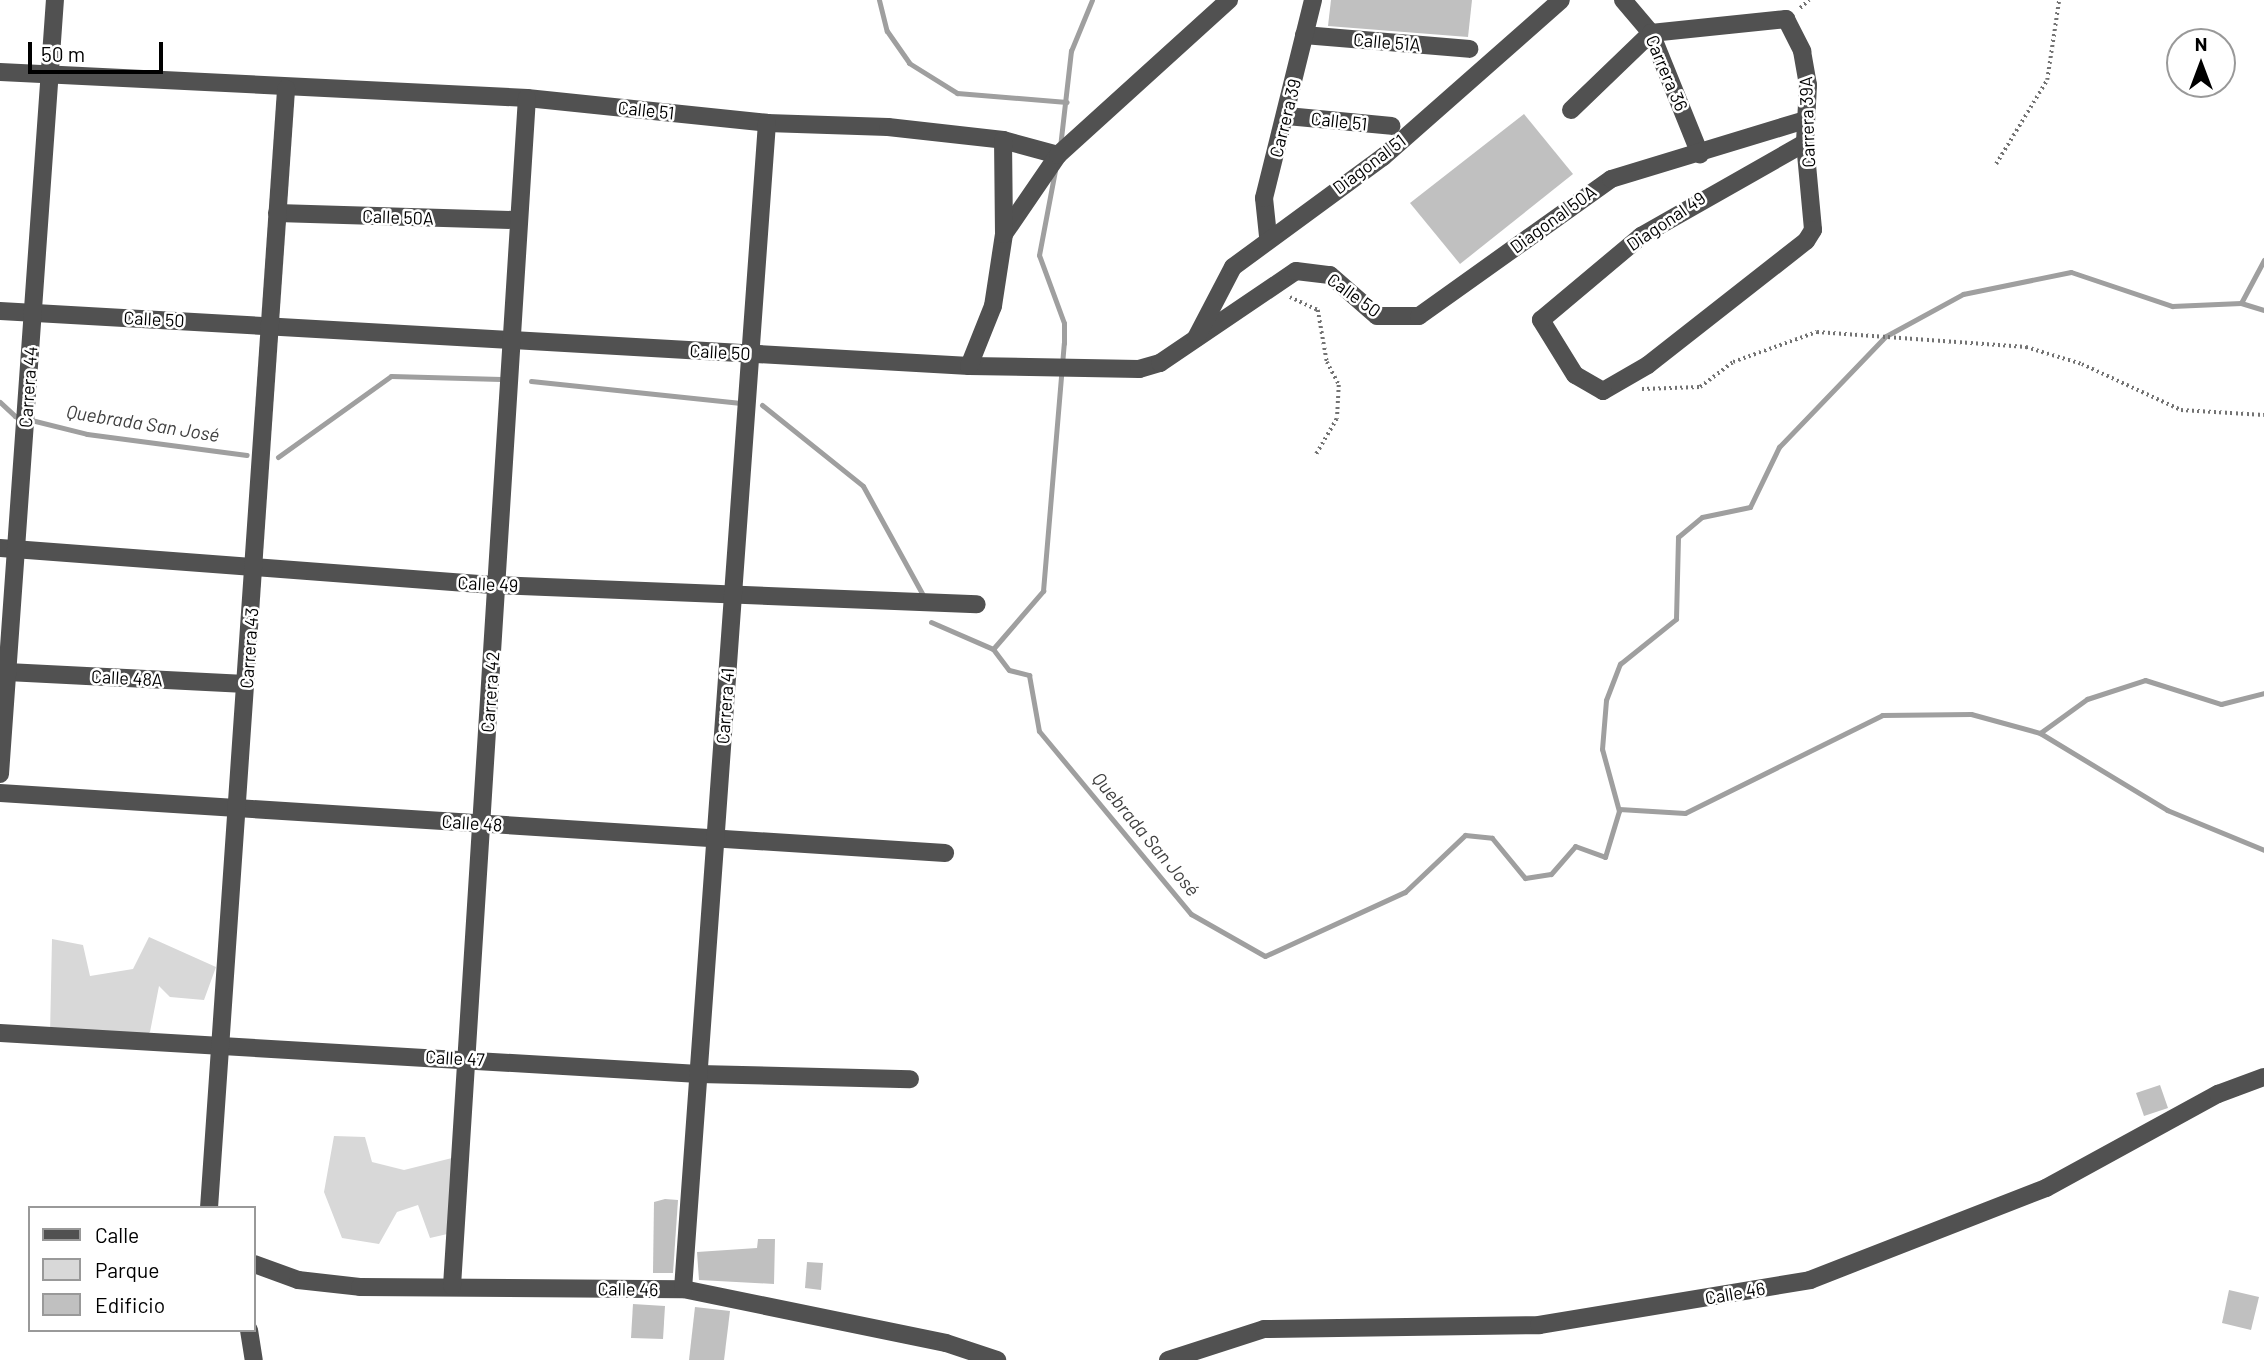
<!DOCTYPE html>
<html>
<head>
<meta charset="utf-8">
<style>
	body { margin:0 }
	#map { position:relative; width:2264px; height:1360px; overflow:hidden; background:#fff; font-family:Barlow,sans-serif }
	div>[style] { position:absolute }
	.green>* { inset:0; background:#d8d8d8 }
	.stream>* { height:5px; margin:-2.5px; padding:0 2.5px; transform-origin:2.5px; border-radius:2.5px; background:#9f9f9f }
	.building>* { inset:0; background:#c0c0c0 }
	.path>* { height:3.5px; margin-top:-1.75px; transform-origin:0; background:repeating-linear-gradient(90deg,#737373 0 2px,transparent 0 5.5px) }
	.minor>* { height:18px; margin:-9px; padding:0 9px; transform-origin:9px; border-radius:9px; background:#515151 }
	span { translate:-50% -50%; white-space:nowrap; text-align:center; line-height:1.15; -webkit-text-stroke:5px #fff; paint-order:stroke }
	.street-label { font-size:18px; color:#000 }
	.water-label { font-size:19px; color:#404040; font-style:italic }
	.legend { position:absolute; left:28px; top:1206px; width:228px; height:126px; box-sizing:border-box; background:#fff; border:2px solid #999; margin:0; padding:9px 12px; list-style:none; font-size:21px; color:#000 }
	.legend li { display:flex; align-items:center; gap:14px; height:35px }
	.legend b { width:35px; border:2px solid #999 }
	.north { position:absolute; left:2166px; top:28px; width:70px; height:70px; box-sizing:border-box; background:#fff; border:2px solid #999; border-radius:50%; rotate:0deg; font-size:19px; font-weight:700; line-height:28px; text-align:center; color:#000 }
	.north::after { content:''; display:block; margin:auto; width:24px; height:32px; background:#000; clip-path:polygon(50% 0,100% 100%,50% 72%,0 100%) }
	.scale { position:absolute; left:28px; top:42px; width:135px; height:32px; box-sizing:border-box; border:4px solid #000; border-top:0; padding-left:9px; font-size:21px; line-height:24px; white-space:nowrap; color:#000; -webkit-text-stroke:5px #fff; paint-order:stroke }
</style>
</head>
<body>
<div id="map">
	<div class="green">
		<div style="clip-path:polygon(149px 937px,216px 967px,204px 1000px,170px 997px,159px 986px,150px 1032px,130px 1048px,50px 1035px,52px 939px,83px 945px,90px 976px,133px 969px)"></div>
		<div style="clip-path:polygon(334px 1136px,365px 1137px,372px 1162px,404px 1170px,464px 1155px,456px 1232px,430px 1238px,418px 1205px,397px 1212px,379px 1244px,342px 1238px,324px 1192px)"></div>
	</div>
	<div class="stream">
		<div style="left:879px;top:0;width:32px;rotate:76deg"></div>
		<div style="left:887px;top:31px;width:39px;rotate:55deg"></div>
		<div style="left:909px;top:63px;width:57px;rotate:32deg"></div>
		<div style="left:957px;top:93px;width:110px;rotate:4.7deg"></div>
		<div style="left:1060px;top:147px;width:97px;rotate:-83.5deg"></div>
		<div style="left:1071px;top:51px;width:55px;rotate:-67.6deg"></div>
		<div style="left:2241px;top:303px;width:49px;rotate:-61.9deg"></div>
		<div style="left:531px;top:381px;width:211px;rotate:6deg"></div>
		<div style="left:0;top:402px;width:21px;rotate:43deg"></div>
		<div style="left:15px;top:416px;width:74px;rotate:14deg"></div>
		<div style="left:87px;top:434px;width:161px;rotate:7.5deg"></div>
		<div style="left:762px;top:405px;width:129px;rotate:38.7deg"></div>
		<div style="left:863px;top:486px;width:127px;rotate:61.2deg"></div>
		<div style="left:278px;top:457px;width:139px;rotate:-35.6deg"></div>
		<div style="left:391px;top:376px;width:110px;rotate:1.6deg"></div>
		<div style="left:931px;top:622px;width:68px;rotate:23.5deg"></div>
		<div style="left:993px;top:649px;width:26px;rotate:53deg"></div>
		<div style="left:1009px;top:670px;width:21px;rotate:14deg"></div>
		<div style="left:1029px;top:675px;width:57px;rotate:79.9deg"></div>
		<div style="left:1039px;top:731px;width:238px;rotate:50.3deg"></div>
		<div style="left:1191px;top:914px;width:85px;rotate:29.6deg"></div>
		<div style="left:1265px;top:956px;width:154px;rotate:-24.6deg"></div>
		<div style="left:1405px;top:892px;width:83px;rotate:-43.5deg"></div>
		<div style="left:1465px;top:835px;width:27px;rotate:6deg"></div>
		<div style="left:1492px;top:838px;width:52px;rotate:50.5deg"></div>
		<div style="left:1525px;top:878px;width:26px;rotate:-9deg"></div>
		<div style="left:1551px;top:874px;width:37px;rotate:-49deg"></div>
		<div style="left:1575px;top:846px;width:32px;rotate:20deg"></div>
		<div style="left:1605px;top:857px;width:48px;rotate:-73.1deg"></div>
		<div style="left:1619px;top:811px;width:64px;rotate:-105.3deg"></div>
		<div style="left:1602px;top:749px;width:49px;rotate:-85.3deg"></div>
		<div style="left:1606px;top:700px;width:39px;rotate:-69deg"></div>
		<div style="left:1620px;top:664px;width:72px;rotate:-38.8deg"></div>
		<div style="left:1676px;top:619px;width:82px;rotate:-88.6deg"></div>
		<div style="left:1678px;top:537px;width:31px;rotate:-40deg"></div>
		<div style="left:1702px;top:517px;width:49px;rotate:-11.8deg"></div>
		<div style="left:1750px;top:507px;width:67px;rotate:-64.2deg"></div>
		<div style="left:1779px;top:447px;width:154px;rotate:-46.1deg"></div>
		<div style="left:1886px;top:336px;width:88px;rotate:-28.6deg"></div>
		<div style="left:1963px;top:294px;width:110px;rotate:-11.5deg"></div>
		<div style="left:2071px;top:272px;width:107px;rotate:18.6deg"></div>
		<div style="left:2172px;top:306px;width:69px;rotate:-2.5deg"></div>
		<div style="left:2241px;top:303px;width:24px;rotate:17deg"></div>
		<div style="left:993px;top:649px;width:77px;rotate:-49.2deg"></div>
		<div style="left:1043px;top:591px;width:249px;rotate:-85.2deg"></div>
		<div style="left:1064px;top:343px;width:20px;rotate:-90deg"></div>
		<div style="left:1064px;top:323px;width:72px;rotate:-110.2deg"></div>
		<div style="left:1039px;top:255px;width:86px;rotate:-79.3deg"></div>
		<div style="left:2040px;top:733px;width:58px;rotate:-35.9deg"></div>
		<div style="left:2087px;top:699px;width:61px;rotate:-18.1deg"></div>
		<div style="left:2145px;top:680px;width:80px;rotate:17.5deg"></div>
		<div style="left:2221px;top:704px;width:44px;rotate:-14.3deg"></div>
		<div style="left:1619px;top:809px;width:66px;rotate:3.5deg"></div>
		<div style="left:1685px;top:813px;width:220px;rotate:-26.4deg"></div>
		<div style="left:1882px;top:715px;width:89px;rotate:-0.6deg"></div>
		<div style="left:1971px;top:714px;width:72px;rotate:15.4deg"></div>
		<div style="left:2040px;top:733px;width:149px;rotate:31.2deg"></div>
		<div style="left:2167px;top:810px;width:105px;rotate:22.4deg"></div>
	</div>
	<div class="building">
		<div style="clip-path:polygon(1331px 0,1472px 0,1468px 37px,1328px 26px)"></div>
		<div style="clip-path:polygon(1524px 114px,1573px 174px,1460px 264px,1410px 203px)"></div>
		<div style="clip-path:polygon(2160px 1085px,2168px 1108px,2144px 1116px,2136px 1093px)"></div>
		<div style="clip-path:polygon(665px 1199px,678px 1200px,673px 1273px,653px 1273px,654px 1202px)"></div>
		<div style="clip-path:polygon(758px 1239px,775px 1239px,774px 1284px,699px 1280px,697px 1252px,757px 1248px)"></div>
		<div style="clip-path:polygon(807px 1262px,823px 1263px,821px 1290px,805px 1288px)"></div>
		<div style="clip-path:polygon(2229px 1290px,2259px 1297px,2251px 1330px,2222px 1323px)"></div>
		<div style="clip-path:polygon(633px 1304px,665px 1306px,663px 1339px,631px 1338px)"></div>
		<div style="clip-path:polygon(695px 1307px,730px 1311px,724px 1360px,689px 1360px)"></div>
	</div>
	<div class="path">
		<div style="left:1800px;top:8px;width:12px;rotate:-42deg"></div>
		<div style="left:1996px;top:164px;width:98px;rotate:-58.7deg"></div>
		<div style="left:2047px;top:80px;width:81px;rotate:-81.5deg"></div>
		<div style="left:1290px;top:297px;width:31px;rotate:25deg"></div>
		<div style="left:1318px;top:310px;width:53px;rotate:80.2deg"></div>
		<div style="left:1327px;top:362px;width:26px;rotate:62deg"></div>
		<div style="left:1339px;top:385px;width:34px;rotate:93deg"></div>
		<div style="left:1337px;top:419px;width:42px;rotate:120.3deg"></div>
		<div style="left:1642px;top:389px;width:58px;rotate:-2deg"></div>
		<div style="left:1700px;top:387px;width:41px;rotate:-37.1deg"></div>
		<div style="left:1733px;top:362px;width:89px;rotate:-19.7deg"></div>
		<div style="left:1817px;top:332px;width:210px;rotate:4.1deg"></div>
		<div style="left:2026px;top:347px;width:59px;rotate:16.9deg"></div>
		<div style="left:2082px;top:364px;width:109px;rotate:24.9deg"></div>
		<div style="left:2181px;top:410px;width:83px;rotate:3.4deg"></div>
	</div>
	<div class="minor">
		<div style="left:1623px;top:0;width:43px;rotate:49.7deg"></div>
		<div style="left:1651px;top:33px;width:131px;rotate:68deg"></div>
		<div style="left:1304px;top:35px;width:166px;rotate:4.8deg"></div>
		<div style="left:0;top:72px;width:528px;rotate:2.82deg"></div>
		<div style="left:527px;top:98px;width:241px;rotate:5.9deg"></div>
		<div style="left:767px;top:123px;width:121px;rotate:1.9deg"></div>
		<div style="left:888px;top:127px;width:116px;rotate:6.4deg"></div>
		<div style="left:1003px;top:140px;width:57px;rotate:15.3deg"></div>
		<div style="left:1571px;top:110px;width:111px;rotate:-43.9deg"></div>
		<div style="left:1651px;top:33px;width:136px;rotate:-5.9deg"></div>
		<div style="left:1786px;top:19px;width:36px;rotate:63deg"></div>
		<div style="left:1802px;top:51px;width:35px;rotate:80deg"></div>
		<div style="left:1808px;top:85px;width:58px;rotate:93deg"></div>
		<div style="left:1805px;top:143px;width:87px;rotate:84.7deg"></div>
		<div style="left:1813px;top:230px;width:13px;rotate:122deg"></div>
		<div style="left:1806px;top:241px;width:201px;rotate:141.9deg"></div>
		<div style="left:1648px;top:365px;width:52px;rotate:150deg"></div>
		<div style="left:1603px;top:391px;width:32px;rotate:-150deg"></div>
		<div style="left:1575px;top:375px;width:65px;rotate:-121.7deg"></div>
		<div style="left:1541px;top:320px;width:131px;rotate:-40deg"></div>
		<div style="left:1641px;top:236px;width:189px;rotate:-29.6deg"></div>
		<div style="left:1287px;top:116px;width:105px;rotate:5.4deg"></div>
		<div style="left:277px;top:213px;width:242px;rotate:1.7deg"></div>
		<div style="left:1004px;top:234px;width:96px;rotate:-55.6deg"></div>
		<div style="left:1058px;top:155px;width:231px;rotate:-42.2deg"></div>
		<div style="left:1268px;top:236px;width:38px;rotate:-96deg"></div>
		<div style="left:1264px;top:198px;width:204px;rotate:-76.1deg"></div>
		<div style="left:0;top:311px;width:971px;rotate:3.25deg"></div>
		<div style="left:969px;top:366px;width:170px;rotate:1deg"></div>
		<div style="left:1139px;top:369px;width:22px;rotate:-16deg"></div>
		<div style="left:1160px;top:363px;width:164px;rotate:-34.1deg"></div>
		<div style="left:1296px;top:271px;width:34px;rotate:7deg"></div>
		<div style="left:1330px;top:275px;width:62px;rotate:41.1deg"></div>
		<div style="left:1377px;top:316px;width:42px"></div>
		<div style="left:1419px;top:316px;width:236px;rotate:-35.5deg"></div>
		<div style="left:1611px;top:179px;width:203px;rotate:-16.9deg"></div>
		<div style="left:1196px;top:338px;width:80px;rotate:-62.5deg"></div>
		<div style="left:1233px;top:267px;width:186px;rotate:-36.3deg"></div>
		<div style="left:1383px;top:157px;width:237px;rotate:-41.4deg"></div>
		<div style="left:969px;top:366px;width:65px;rotate:-68.2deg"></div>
		<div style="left:993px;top:306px;width:73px;rotate:-81.3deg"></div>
		<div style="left:1004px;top:234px;width:94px;rotate:-90.6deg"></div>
		<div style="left:0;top:548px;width:497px;rotate:4.3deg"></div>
		<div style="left:496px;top:585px;width:481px;rotate:2.3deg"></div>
		<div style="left:7px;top:672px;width:239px;rotate:2.9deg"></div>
		<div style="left:0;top:774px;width:776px;rotate:-85.94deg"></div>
		<div style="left:0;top:793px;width:947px;rotate:3.63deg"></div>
		<div style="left:0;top:1033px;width:700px;rotate:3.36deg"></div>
		<div style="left:699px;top:1074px;width:211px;rotate:1.4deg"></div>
		<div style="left:209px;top:1208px;width:1122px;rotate:-86.06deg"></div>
		<div style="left:254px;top:1264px;width:47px;rotate:20deg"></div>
		<div style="left:298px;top:1280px;width:62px;rotate:6.4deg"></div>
		<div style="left:360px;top:1287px;width:323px;rotate:0.4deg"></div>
		<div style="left:683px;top:1289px;width:268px;rotate:11.6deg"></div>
		<div style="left:946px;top:1343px;width:54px;rotate:18.4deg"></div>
		<div style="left:452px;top:1286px;width:1190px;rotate:-86.39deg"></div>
		<div style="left:683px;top:1289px;width:1169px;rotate:-85.88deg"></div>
		<div style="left:249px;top:1330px;width:30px;rotate:81deg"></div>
		<div style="left:1168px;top:1360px;width:101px;rotate:-17.9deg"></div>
		<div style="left:1264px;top:1329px;width:275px;rotate:-0.8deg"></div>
		<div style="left:1539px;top:1325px;width:275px;rotate:-9.4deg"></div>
		<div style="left:1810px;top:1280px;width:253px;rotate:-21.3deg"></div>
		<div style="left:2046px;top:1188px;width:196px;rotate:-28.7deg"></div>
		<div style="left:2218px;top:1094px;width:49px;rotate:-20.3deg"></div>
	</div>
	<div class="street-label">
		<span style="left:1387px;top:42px;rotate:5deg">Calle 51A</span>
		<span style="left:1667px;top:73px;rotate:67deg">Carrera 36</span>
		<span style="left:646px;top:110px;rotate:6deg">Calle 51</span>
		<span style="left:1285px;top:118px;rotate:-76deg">Carrera 39</span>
		<span style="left:1339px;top:121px;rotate:6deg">Calle 51</span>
		<span style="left:1807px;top:122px;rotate:-92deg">Carrera 39A</span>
		<span style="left:1369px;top:164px;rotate:-37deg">Diagonal 51</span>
		<span style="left:398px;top:217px;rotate:2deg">Calle 50A</span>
		<span style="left:1553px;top:219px;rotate:-36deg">Diagonal 50A</span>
		<span style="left:1666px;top:221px;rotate:-34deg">Diagonal 49</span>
		<span style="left:1354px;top:295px;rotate:36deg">Calle 50</span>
		<span style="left:154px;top:319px;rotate:3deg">Calle 50</span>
		<span style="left:720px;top:352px;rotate:3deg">Calle 50</span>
		<span style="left:28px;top:387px;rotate:-86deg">Carrera 44</span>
		<span style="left:488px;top:584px;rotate:3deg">Calle 49</span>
		<span style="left:249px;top:648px;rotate:-86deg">Carrera 43</span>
		<span style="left:127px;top:678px;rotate:3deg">Calle 48A</span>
		<span style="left:490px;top:692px;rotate:-86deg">Carrera 42</span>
		<span style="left:725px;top:706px;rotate:-86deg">Carrera 41</span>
		<span style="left:472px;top:823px;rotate:4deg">Calle 48</span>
		<span style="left:455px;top:1058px;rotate:3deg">Calle 47</span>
		<span style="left:628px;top:1289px;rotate:1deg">Calle 46</span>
		<span style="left:1735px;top:1293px;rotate:-10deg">Calle 46</span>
	</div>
	<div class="water-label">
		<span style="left:143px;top:423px;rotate:9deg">Quebrada San José</span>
		<span style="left:1146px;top:834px;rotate:50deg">Quebrada San José</span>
	</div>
	<ul class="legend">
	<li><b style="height:9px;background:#515151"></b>Calle</li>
	<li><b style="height:19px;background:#d8d8d8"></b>Parque</li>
	<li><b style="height:19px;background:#c0c0c0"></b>Edificio</li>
	</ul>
	<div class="north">N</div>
	<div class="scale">50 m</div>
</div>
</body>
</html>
